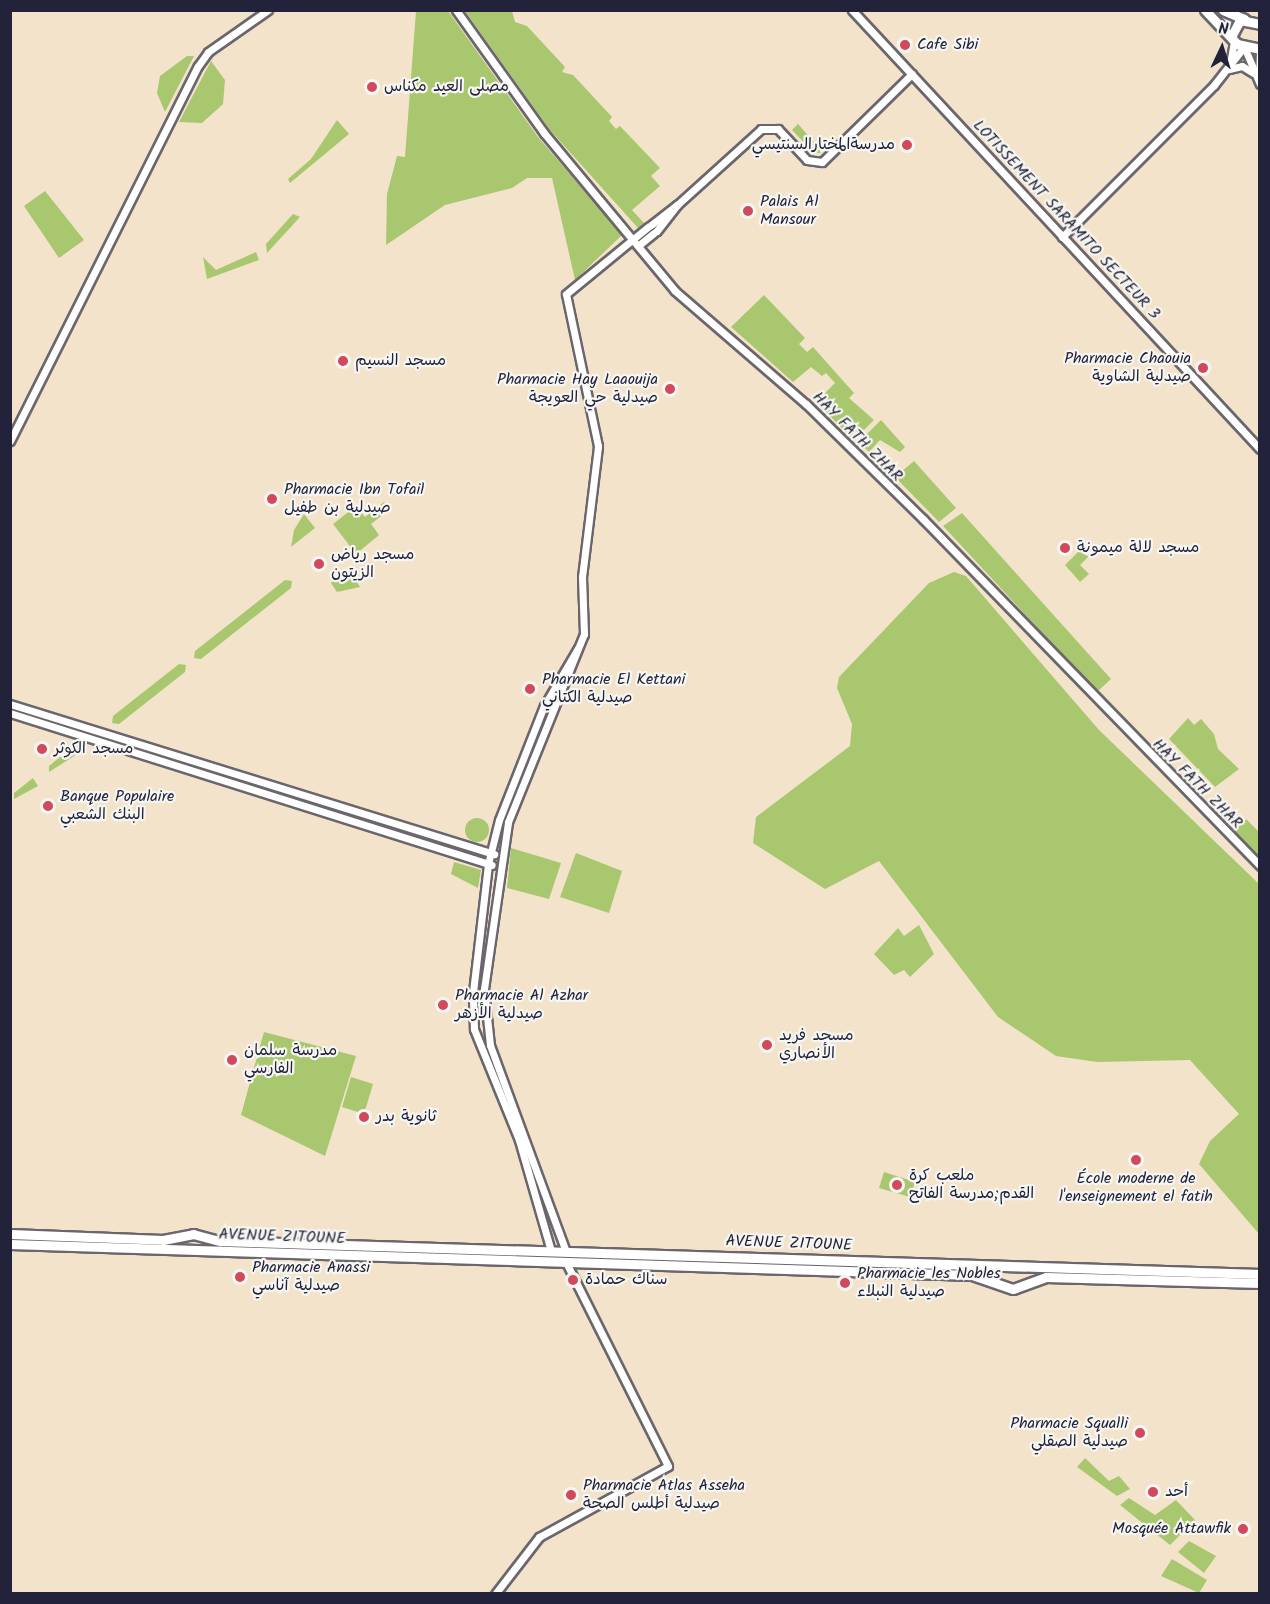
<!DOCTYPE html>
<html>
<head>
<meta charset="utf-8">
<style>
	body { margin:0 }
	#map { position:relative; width:1270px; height:1604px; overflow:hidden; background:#f3e3cb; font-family:Kalam,"Playpen Sans Arabic",sans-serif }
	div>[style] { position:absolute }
	.green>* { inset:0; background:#a9c76f }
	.round { border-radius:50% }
	.roads { filter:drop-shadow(2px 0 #6b666d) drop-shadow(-2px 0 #6b666d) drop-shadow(0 2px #6b666d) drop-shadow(0 -2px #6b666d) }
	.minor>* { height:7px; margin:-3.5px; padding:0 3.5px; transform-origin:3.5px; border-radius:3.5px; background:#fff }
	.major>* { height:9px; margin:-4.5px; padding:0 4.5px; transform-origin:4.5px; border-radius:4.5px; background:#fff }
	.dots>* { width:16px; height:16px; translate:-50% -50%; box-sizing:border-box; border:3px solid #f6f6f2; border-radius:50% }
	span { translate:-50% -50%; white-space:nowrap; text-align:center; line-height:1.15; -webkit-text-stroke:4.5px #f6f6f2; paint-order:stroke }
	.poi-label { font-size:16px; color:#22223b }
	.left { translate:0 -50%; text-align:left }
	.right { translate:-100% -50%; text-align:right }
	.street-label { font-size:16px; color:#22223b }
	.frame { position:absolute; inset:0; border:12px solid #22223b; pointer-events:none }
	.north { position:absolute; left:1192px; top:18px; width:60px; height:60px; -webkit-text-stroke:4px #f6f6f2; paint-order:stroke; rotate:4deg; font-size:16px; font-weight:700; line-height:24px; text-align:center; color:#22223b }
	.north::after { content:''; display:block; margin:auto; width:21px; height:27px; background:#22223b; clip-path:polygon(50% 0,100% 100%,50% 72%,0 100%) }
</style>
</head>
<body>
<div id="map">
	<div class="green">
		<div style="clip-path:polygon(416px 11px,448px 11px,538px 137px,622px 235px,575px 280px,552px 178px,527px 178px,512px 188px,445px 205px,386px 245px,387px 194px,397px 156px,405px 157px)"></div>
		<div style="clip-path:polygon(465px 11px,512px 11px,515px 22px,527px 26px,565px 67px,562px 72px,573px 75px,612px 117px,609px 121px,616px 129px,620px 126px,660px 168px,651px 176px,660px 186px,632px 210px,644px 223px,638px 228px,550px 130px)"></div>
		<div style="clip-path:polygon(187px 56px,194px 56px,165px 112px,157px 93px,160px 76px)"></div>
		<div style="clip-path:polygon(211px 61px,225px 80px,223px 104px,202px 123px,179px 122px)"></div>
		<div style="clip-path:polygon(337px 120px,349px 134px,290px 183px,288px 179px,311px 159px)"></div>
		<div style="clip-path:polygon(798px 124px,822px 151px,821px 153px,814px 153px,792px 130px)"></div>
		<div style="clip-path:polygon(45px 191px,84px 240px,59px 258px,24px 206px)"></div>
		<div style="clip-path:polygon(293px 214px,300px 217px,267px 253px,266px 244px)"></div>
		<div style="clip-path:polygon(256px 252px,259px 260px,207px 279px,203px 257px,216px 270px)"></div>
		<div style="clip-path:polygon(764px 295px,805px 338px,799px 344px,807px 352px,813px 347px,854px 393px,849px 398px,874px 420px,854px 440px,816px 402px,835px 383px,826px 373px,822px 376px,811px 367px,793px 382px,731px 327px)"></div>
		<div style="clip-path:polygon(881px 420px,905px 447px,900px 452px,880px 440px,869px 452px,859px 442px)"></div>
		<div style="clip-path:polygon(914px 461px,956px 508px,939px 522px,895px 477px)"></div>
		<div style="clip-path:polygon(384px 502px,390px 509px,371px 524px,379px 535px,356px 554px,333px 524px,356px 506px,365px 517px)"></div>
		<div style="clip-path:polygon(962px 513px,1111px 679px,1097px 692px,943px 526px)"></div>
		<div style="clip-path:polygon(304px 514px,315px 528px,291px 547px,294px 530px)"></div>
		<div style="clip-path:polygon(1082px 548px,1089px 556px,1080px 565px,1089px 574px,1080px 582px,1065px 565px)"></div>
		<div style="clip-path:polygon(349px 570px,360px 587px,337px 592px,331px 583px)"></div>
		<div style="clip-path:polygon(954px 572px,966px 576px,1099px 730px,1259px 884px,1259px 1234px,1199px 1164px,1210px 1141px,1239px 1114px,1190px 1060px,1097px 1062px,1056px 1056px,998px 1017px,879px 861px,825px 889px,753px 843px,756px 817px,850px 746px,852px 724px,837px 688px,839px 677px,929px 583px)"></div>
		<div style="clip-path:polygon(285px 580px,292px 581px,291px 588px,201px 659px,194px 658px,195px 651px)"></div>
		<div style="clip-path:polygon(179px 664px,186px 665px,185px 672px,119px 724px,112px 723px,113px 716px)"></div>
		<div style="clip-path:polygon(1188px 718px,1194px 725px,1201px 719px,1214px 734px,1218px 749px,1239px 769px,1215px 787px,1169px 739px)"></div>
		<div style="clip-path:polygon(76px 744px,83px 745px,82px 751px,49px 772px,49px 766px)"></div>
		<div style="clip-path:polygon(33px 778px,38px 786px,14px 799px,14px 793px)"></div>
		<div class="round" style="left:465px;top:818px;width:24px;height:24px"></div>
		<div style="clip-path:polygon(1246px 819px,1259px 832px,1259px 856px,1233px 832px)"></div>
		<div style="clip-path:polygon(511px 848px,561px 863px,549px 899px,507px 888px)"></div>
		<div style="clip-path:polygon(576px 853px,622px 871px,609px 913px,560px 897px)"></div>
		<div style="clip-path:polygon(454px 862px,481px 870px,478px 888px,451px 874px)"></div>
		<div style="clip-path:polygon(919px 925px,934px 954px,910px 977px,904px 970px,894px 975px,874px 954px,898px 928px,904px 936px)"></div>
		<div style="clip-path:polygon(264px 1032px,356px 1056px,325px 1156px,241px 1115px)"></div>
		<div style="clip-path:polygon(351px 1077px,373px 1084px,364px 1114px,342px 1107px)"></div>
		<div style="clip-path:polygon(884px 1172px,915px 1182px,910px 1197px,879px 1188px)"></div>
		<div style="clip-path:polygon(1085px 1458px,1109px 1481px,1119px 1476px,1130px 1489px,1117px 1496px,1077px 1467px)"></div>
		<div style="clip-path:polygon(1129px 1498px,1155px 1515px,1176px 1500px,1195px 1520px,1170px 1545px,1120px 1505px)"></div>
		<div style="clip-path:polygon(1189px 1541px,1216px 1556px,1204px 1573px,1178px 1552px)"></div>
		<div style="clip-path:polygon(1172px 1559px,1207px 1580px,1199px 1593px,1161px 1576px)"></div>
	</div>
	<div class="roads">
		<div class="minor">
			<div style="left:456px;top:10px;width:151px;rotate:54.4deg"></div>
			<div style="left:544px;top:133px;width:205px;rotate:50.3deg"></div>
			<div style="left:675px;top:291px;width:173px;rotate:40.8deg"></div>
			<div style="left:806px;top:404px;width:164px;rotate:44.5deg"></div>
			<div style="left:923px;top:519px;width:484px;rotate:45.8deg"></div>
			<div style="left:852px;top:10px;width:599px;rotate:47.1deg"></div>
			<div style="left:1245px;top:49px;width:38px;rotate:67deg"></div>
			<div style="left:1230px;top:64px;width:23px;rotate:-80deg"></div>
			<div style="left:1229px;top:69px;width:13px;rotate:-13deg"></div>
			<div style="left:1242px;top:66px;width:13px;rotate:32deg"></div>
			<div style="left:1259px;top:80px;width:29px;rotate:-88deg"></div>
			<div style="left:677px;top:205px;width:113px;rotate:-42.1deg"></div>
			<div style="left:761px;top:129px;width:17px"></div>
			<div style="left:778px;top:129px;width:42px;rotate:46.9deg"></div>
			<div style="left:807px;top:160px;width:15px;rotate:8deg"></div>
			<div style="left:822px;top:162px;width:126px;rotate:-44.4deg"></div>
			<div style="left:651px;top:225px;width:33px;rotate:-38deg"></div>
			<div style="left:677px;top:205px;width:33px;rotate:128deg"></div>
			<div style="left:1062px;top:237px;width:215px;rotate:-45deg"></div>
			<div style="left:1214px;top:85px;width:47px;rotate:-51.9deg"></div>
			<div style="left:639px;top:245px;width:19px;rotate:-39deg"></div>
			<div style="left:10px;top:441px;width:419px;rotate:-63.4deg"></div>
			<div style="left:198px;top:66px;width:17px;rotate:-54deg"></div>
			<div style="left:208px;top:52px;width:73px;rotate:-35deg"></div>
			<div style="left:10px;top:704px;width:507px;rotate:17.22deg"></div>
			<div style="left:10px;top:713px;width:505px;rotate:17.5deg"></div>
			<div style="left:565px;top:1249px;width:217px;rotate:-110.2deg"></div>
			<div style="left:490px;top:1045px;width:56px;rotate:-96.1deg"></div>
			<div style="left:484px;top:989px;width:169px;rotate:-81.8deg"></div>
			<div style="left:508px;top:822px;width:203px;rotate:-68deg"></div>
			<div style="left:584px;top:634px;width:57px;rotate:-92deg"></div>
			<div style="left:582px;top:577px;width:132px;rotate:-83deg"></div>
			<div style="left:598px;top:446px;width:155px;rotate:-101.9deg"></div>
			<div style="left:566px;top:294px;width:106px;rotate:-39.3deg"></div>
			<div style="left:551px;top:1251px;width:116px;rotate:-106.1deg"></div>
			<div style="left:519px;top:1140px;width:120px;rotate:-112.1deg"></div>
			<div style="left:474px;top:1029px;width:37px;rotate:-92deg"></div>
			<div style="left:473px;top:992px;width:129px;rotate:-83.3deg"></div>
			<div style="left:488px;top:864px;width:45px;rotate:-76deg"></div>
			<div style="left:499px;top:820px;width:123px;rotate:-68.5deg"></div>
			<div style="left:544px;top:706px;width:67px;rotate:-59.6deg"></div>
			<div style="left:495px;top:1594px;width:72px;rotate:-52.3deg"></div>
			<div style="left:539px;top:1537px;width:147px;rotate:-28.8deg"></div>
			<div style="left:668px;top:1466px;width:226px;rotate:-116.6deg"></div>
		</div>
		<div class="major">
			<div style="left:1205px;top:10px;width:47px;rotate:46.7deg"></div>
			<div style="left:1237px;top:44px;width:24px;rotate:12deg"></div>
			<div style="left:1223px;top:10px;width:23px;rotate:23deg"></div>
			<div style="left:1231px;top:37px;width:19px;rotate:-62deg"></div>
			<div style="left:1240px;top:20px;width:20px;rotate:11deg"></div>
			<div style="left:10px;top:1234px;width:153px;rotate:2.2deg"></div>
			<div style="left:163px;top:1240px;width:31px;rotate:-11deg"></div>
			<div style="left:193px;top:1234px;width:28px;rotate:15deg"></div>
			<div style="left:220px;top:1241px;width:1041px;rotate:1.82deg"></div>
			<div style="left:10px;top:1244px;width:962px;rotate:1.85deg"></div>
			<div style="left:972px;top:1275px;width:43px;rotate:18.9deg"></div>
			<div style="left:1013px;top:1289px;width:35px;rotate:-20deg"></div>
			<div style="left:1046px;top:1277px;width:214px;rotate:1.6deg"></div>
		</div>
	</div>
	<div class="dots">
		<div style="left:905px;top:45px;background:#d1495b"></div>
		<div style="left:372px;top:87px;background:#d1495b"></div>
		<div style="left:907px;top:145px;background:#d1495b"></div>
		<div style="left:748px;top:211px;background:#d1495b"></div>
		<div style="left:343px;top:361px;background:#d1495b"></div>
		<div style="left:1203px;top:368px;background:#d1495b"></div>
		<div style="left:670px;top:389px;background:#d1495b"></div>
		<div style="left:272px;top:499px;background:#d1495b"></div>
		<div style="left:1065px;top:548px;background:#d1495b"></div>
		<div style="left:319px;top:564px;background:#d1495b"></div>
		<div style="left:530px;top:689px;background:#d1495b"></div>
		<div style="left:42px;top:749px;background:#d1495b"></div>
		<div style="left:48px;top:806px;background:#d1495b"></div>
		<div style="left:443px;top:1005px;background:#d1495b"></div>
		<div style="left:767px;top:1045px;background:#d1495b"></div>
		<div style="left:232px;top:1060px;background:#d1495b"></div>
		<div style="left:364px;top:1117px;background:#d1495b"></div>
		<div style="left:1136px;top:1160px;background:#d1495b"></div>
		<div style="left:897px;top:1185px;background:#d1495b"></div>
		<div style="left:240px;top:1277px;background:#d1495b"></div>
		<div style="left:573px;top:1280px;background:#d1495b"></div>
		<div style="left:845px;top:1283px;background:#d1495b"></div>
		<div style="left:1140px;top:1433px;background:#d1495b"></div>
		<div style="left:1153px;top:1492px;background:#d1495b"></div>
		<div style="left:571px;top:1495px;background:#d1495b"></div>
		<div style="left:1243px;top:1529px;background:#d1495b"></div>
	</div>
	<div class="poi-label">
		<span class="left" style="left:917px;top:45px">Cafe Sibi</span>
		<span class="left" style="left:384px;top:87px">مصلى العيد مكناس</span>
		<span class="right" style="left:895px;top:145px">مدرسةالمختارالسنتيسي</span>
		<span class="left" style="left:760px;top:211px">Palais Al<br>Mansour</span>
		<span class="right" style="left:1191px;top:368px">Pharmacie Chaouia<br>صيدلية الشاوية</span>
		<span class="left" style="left:355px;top:361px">مسجد النسيم</span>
		<span class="right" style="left:658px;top:389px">Pharmacie Hay Laaouija<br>صيدلية حي العويجة</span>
		<span class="left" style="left:284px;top:499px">Pharmacie Ibn Tofail<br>صيدلية بن طفيل</span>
		<span class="left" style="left:1077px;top:548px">مسجد لالة ميمونة</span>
		<span class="left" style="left:331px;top:564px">مسجد رياض<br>الزيتون</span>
		<span class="left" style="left:542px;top:689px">Pharmacie El Kettani<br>صيدلية الكتاني</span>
		<span class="left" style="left:54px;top:749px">مسجد الكوثر</span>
		<span class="left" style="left:60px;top:806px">Banque Populaire<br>البنك الشعبي</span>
		<span class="left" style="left:455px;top:1005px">Pharmacie Al Azhar<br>صيدلية الأزهر</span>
		<span class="left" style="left:779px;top:1045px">مسجد فريد<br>الأنصاري</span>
		<span class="left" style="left:244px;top:1060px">مدرسة سلمان<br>الفارسي</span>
		<span class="left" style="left:376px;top:1117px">ثانوية بدر</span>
		<span class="left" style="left:909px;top:1185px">ملعب كرة<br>القدم;مدرسة الفاتح</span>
		<span style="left:1136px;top:1188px">École moderne de<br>l'enseignement el fatih</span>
		<span class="left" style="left:252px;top:1277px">Pharmacie Anassi<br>صيدلية آناسي</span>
		<span class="left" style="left:857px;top:1283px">Pharmacie les Nobles<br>صيدلية النبلاء</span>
		<span class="left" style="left:585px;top:1280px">سناك حمادة</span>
		<span class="right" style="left:1128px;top:1433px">Pharmacie Squalli<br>صيدلية الصقلي</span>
		<span class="left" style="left:583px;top:1495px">Pharmacie Atlas Asseha<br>صيدلية أطلس الصحة</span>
		<span class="left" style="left:1165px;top:1492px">أحد</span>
		<span class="right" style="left:1231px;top:1529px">Mosquée Attawfik</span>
	</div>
	<div class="street-label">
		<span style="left:1066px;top:220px;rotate:47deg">LOTISSEMENT SARAMITO SECTEUR 3</span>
		<span style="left:857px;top:437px;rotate:45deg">HAY FATH ZHAR</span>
		<span style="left:1197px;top:784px;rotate:45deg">HAY FATH ZHAR</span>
		<span style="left:282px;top:1237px;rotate:2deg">AVENUE ZITOUNE</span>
		<span style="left:789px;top:1244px;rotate:2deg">AVENUE ZITOUNE</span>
	</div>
	<div class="frame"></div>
	<div class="north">N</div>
</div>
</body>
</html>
